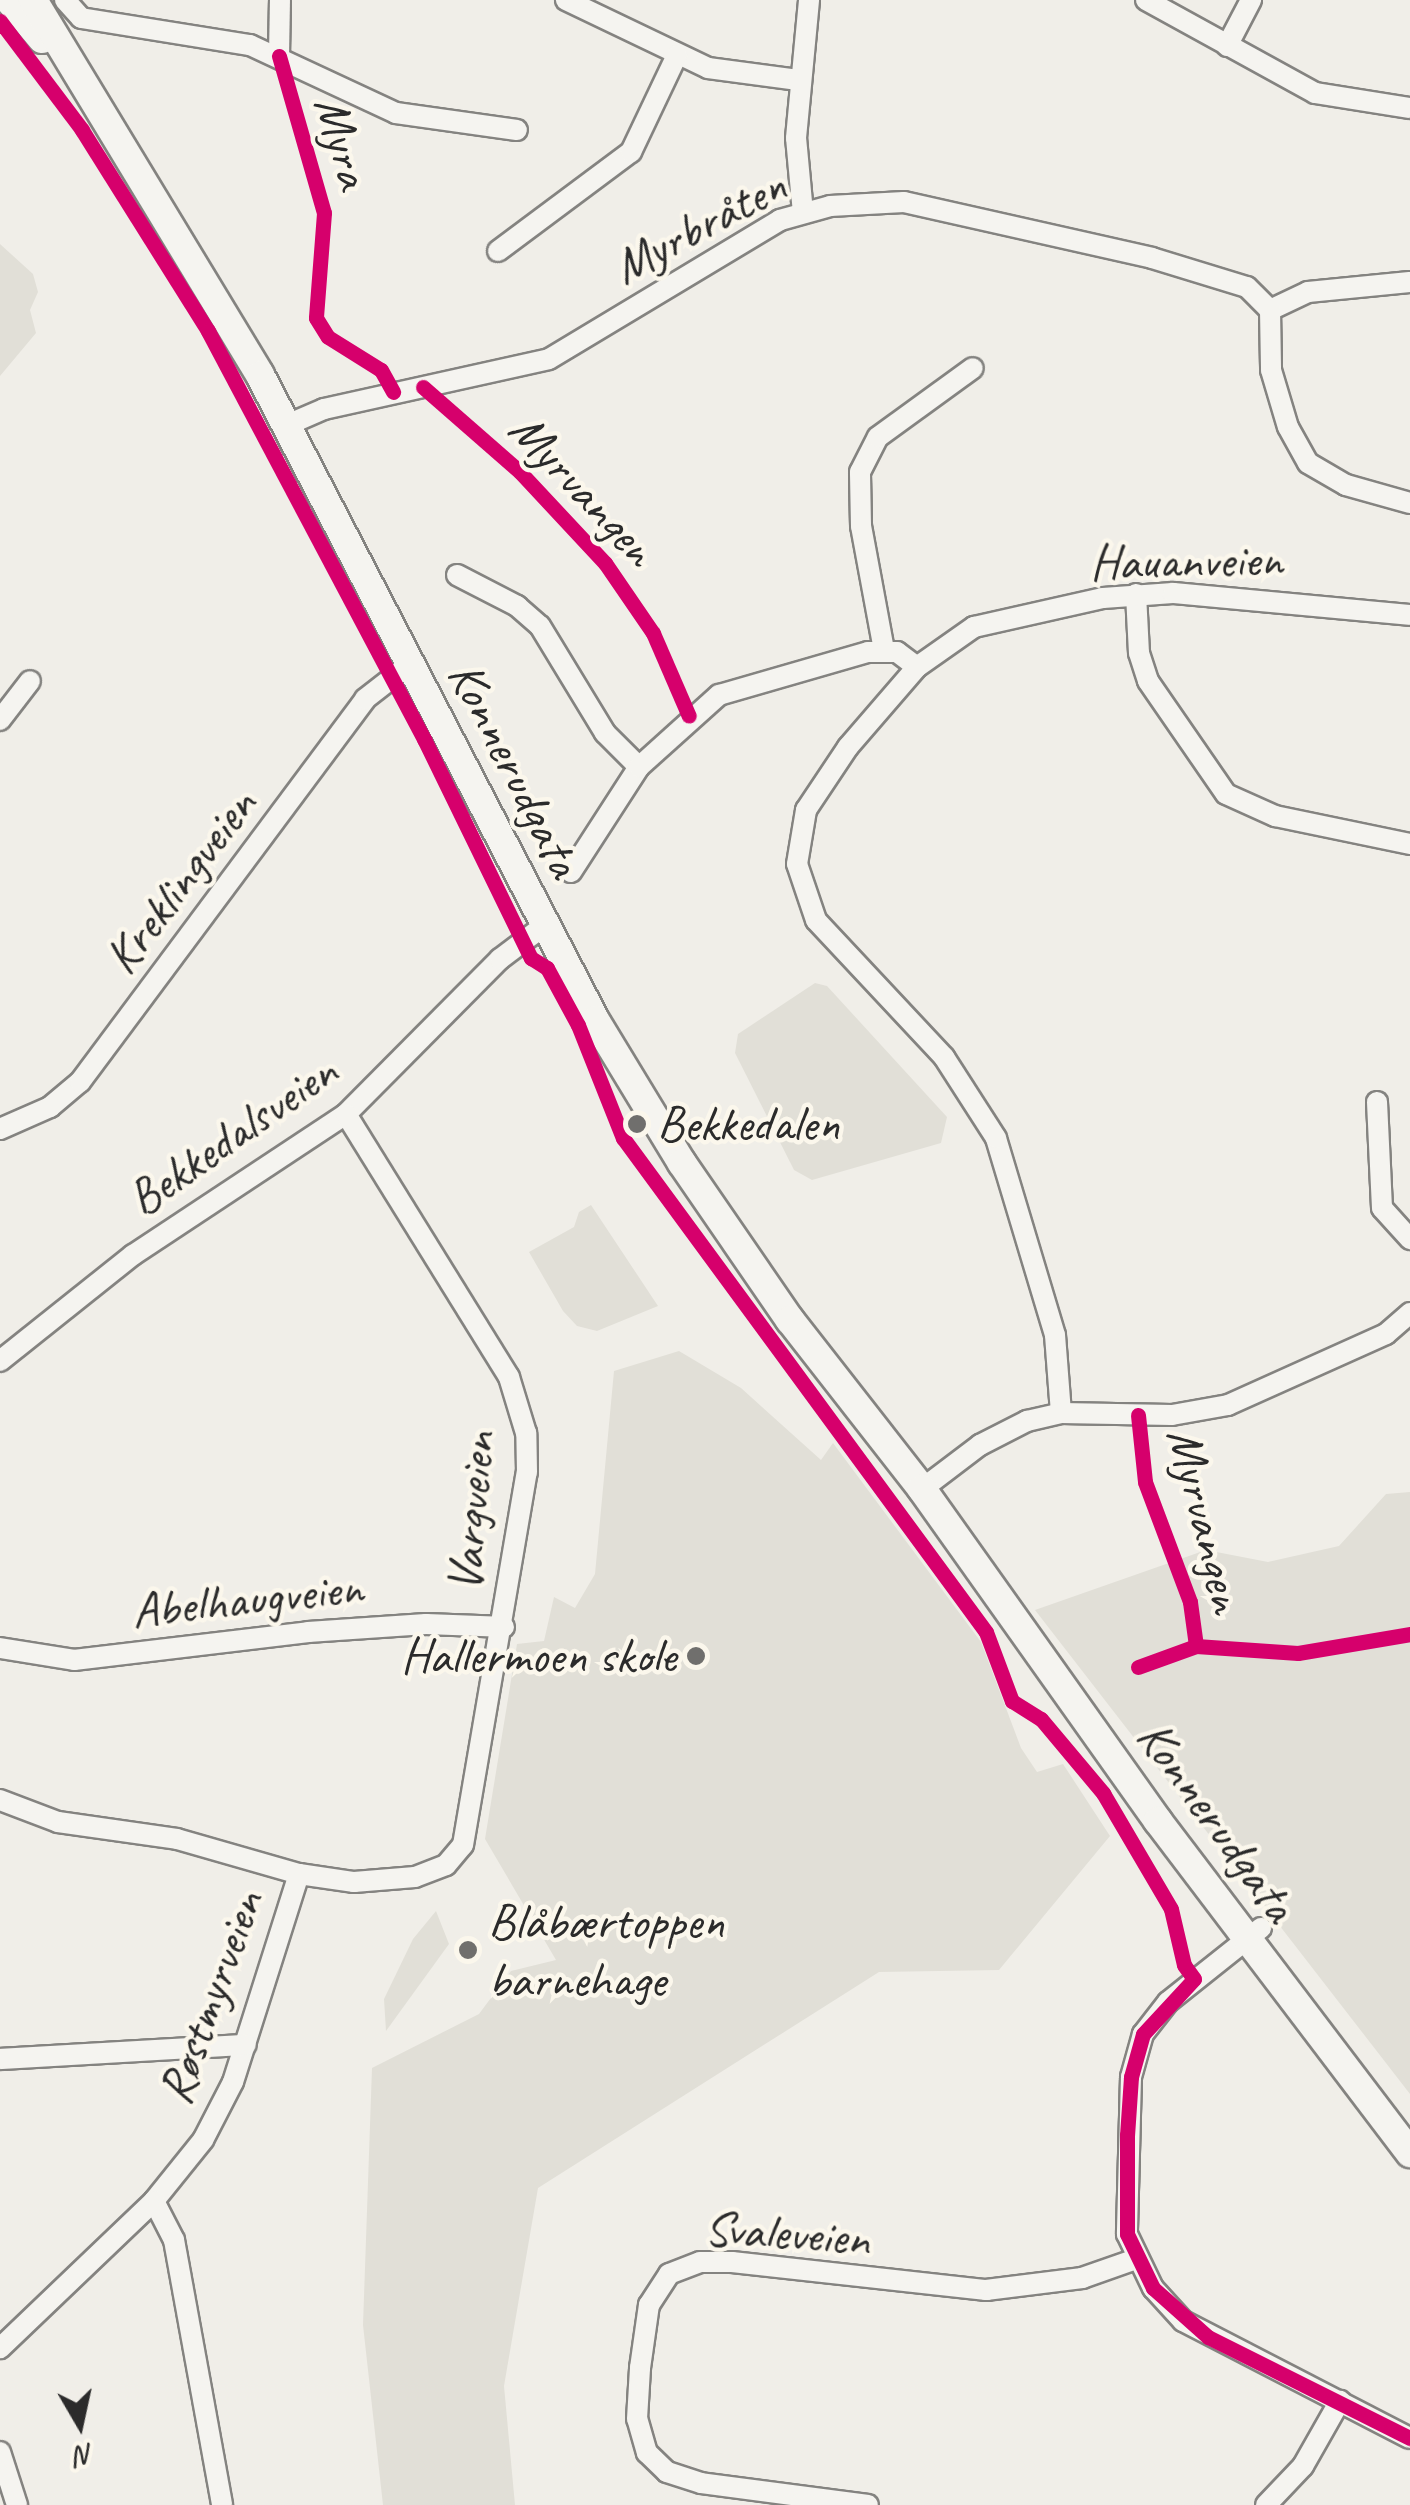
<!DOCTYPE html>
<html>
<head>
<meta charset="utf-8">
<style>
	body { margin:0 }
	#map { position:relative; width:1410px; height:2505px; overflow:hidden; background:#f0eee8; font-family:Caveat,sans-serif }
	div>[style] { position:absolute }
	.built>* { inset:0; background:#e1dfd7 }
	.roads { filter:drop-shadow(2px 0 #848380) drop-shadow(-2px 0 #848380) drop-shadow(0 2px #848380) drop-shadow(0 -2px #848380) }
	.street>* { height:20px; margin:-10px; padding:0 10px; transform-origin:10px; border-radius:10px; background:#f5f4f0 }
	.secondary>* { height:28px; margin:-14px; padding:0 14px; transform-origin:14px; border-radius:14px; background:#f5f4f0 }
	.cycleway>* { height:15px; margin:-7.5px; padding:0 7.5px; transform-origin:7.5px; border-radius:7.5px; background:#d6006c }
	.dots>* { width:28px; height:28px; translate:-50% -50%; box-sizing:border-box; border:5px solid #fbf7ec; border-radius:50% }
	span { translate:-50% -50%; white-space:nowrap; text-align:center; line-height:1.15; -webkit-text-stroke:9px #fbf7ec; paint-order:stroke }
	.street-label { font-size:50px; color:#2b2b2b }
	.poi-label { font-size:50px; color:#2b2b2b }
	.left { translate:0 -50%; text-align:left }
	.right { translate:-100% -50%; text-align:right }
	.north { position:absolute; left:30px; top:2375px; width:100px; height:100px; -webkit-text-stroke:8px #fbf7ec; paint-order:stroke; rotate:171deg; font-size:28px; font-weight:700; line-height:40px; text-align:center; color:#2b2b2b }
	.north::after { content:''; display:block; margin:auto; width:35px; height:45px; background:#2b2b2b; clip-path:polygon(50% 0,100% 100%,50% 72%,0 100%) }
</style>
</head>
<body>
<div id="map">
	<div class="built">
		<div style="clip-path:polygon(0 244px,33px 274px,38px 292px,30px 310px,36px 333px,0 376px)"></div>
		<div style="clip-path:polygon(815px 983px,827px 986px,947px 1117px,941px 1143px,812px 1180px,794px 1170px,735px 1053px,738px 1034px)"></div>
		<div style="clip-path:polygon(591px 1205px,658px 1306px,597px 1331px,577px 1326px,563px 1311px,529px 1252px,574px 1227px,579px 1212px)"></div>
		<div style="clip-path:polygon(679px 1351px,741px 1388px,821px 1460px,833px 1443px,981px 1642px,1021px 1748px,1037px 1772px,1063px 1764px,1110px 1836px,999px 1970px,879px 1972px,538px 2188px,504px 2386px,515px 2505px,383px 2505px,363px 2325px,372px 2068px,479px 2014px,511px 1971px,556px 1960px,485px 1839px,517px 1644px,544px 1641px,554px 1597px,575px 1608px,595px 1574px,614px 1371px)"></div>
		<div style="clip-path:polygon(1410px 1492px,1410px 2094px,1035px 1610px,1206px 1550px,1268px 1562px,1339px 1546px,1386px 1494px)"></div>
		<div style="clip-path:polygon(436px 1911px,449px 1944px,386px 2031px,384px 1999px,413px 1939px)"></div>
	</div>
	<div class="roads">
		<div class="street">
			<div style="left:65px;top:0;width:24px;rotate:48deg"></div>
			<div style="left:81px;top:18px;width:171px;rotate:9.1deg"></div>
			<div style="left:250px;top:45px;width:161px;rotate:25deg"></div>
			<div style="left:396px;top:113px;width:122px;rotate:8deg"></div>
			<div style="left:566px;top:0;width:157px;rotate:25.6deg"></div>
			<div style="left:708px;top:68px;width:91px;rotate:7.6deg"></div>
			<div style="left:1146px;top:0;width:193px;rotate:28.8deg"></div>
			<div style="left:1315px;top:93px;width:96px;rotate:9deg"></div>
			<div style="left:1227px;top:46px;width:52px;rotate:-62.4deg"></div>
			<div style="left:279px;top:56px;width:56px;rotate:-89deg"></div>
			<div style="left:803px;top:213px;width:75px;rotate:-95.3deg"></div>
			<div style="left:796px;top:138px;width:139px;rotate:-84.6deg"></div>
			<div style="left:498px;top:251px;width:166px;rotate:-36.7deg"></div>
			<div style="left:631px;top:152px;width:107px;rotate:-64.6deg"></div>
			<div style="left:1270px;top:310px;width:42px;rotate:-25.3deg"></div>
			<div style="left:1308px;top:292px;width:102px;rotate:-5.6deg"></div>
			<div style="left:287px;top:425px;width:40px;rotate:-23.4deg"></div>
			<div style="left:324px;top:409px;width:230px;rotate:-12.5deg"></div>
			<div style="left:549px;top:359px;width:270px;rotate:-31deg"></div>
			<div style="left:780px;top:220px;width:52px;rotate:-15.6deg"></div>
			<div style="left:830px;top:206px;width:74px;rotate:-3.1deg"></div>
			<div style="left:904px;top:202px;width:254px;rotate:12.7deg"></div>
			<div style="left:1152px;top:258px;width:99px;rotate:17deg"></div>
			<div style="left:1247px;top:287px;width:33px;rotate:45deg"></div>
			<div style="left:1270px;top:310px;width:60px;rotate:89deg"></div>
			<div style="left:1271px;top:370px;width:59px;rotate:73.4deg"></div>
			<div style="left:1288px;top:427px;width:41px;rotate:60.9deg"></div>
			<div style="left:1308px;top:463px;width:44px;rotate:30.1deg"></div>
			<div style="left:1346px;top:485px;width:66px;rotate:15.7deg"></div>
			<div style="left:457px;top:575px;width:68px;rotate:27.3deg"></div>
			<div style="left:517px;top:606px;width:30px;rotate:41deg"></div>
			<div style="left:540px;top:626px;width:125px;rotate:58.7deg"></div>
			<div style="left:605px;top:733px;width:48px;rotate:45deg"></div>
			<div style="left:1136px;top:594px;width:59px;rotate:87.1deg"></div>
			<div style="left:1139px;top:653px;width:29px;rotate:72deg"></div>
			<div style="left:1148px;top:681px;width:137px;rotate:55.4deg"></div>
			<div style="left:1226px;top:794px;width:54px;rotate:24.2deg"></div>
			<div style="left:1275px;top:816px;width:138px;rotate:11.7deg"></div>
			<div style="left:884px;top:650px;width:126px;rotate:-100.5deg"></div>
			<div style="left:861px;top:526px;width:54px;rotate:-91.1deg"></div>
			<div style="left:860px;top:472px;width:39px;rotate:-63deg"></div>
			<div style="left:878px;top:437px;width:117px;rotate:-36deg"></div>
			<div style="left:0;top:720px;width:49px;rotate:-52.4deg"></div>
			<div style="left:571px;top:872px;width:125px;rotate:-57.1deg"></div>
			<div style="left:639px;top:767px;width:108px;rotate:-42deg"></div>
			<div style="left:719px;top:695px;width:155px;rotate:-16.1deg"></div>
			<div style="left:868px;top:652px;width:29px"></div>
			<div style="left:897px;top:652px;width:25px;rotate:37deg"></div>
			<div style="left:1377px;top:1102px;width:106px;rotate:87.3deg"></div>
			<div style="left:1382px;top:1208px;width:42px;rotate:47.9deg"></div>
			<div style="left:0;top:1129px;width:55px;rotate:-23.7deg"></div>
			<div style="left:50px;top:1107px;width:39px;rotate:-40deg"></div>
			<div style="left:80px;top:1082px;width:477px;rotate:-53.3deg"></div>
			<div style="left:365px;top:699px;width:57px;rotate:-37.9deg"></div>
			<div style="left:0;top:1361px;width:170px;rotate:-38.6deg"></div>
			<div style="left:133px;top:1255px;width:255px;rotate:-33.5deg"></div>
			<div style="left:346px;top:1114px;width:218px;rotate:-45.2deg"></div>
			<div style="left:500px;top:959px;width:56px;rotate:-37.1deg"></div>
			<div style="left:1061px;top:1413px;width:78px;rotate:-94.4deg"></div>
			<div style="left:1055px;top:1335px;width:206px;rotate:-106.7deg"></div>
			<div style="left:996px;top:1138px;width:96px;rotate:-122.7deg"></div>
			<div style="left:944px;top:1057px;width:187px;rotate:-133.1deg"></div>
			<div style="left:816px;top:920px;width:59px;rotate:-108.7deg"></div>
			<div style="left:797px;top:864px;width:55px;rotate:-80.5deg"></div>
			<div style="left:806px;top:810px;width:76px;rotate:-56.3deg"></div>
			<div style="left:848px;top:747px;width:106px;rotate:-49.2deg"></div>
			<div style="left:917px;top:667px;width:70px;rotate:-35.1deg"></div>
			<div style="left:974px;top:627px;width:132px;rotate:-12.7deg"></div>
			<div style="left:1103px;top:598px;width:70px;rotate:-4.1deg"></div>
			<div style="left:1173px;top:593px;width:238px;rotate:5.3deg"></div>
			<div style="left:922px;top:1489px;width:73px;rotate:-37.2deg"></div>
			<div style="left:980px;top:1445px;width:53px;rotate:-27.1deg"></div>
			<div style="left:1027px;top:1421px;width:35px;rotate:-13deg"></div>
			<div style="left:1061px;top:1413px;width:111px;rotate:1deg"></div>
			<div style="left:1172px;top:1415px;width:57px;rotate:-10.1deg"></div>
			<div style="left:1228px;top:1405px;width:173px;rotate:-24.2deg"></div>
			<div style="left:1386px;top:1334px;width:32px;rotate:-41deg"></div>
			<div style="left:0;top:1648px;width:75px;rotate:9.2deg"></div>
			<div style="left:74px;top:1660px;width:236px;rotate:-6.8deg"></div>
			<div style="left:308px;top:1632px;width:118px;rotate:-3.9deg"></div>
			<div style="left:426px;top:1624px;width:78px;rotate:2.2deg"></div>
			<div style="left:0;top:1800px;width:62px;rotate:20.8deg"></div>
			<div style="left:58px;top:1822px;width:120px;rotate:8.1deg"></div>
			<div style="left:177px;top:1839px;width:127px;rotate:16deg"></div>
			<div style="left:299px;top:1874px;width:218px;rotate:107.6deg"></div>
			<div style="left:233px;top:2082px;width:65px;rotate:117.3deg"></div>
			<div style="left:203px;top:2140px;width:78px;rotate:128.8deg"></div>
			<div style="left:154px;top:2201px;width:213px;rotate:136.3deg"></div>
			<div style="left:299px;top:1874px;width:56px;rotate:8.3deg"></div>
			<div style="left:354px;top:1882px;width:61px;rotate:-4.7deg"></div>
			<div style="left:415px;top:1877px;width:33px;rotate:-21deg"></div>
			<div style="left:446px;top:1865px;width:26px;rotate:-50deg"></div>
			<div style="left:463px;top:1845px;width:378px;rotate:-80.3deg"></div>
			<div style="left:527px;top:1472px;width:39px;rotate:-91deg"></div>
			<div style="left:526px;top:1433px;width:59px;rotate:-106.9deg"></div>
			<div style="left:509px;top:1377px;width:309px;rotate:-121.8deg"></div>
			<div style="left:1261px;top:1928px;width:119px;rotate:141.5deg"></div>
			<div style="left:1168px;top:2002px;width:41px;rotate:128deg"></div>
			<div style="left:1143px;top:2034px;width:45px;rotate:105.6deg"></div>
			<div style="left:1131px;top:2077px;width:157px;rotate:91.5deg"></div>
			<div style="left:1127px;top:2234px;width:60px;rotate:64.3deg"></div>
			<div style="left:1153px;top:2288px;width:45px;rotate:47.7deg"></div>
			<div style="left:1183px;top:2321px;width:255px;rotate:27.3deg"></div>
			<div style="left:0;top:2059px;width:246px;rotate:-3.3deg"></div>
			<div style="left:154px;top:2201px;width:44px;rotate:62.9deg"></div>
			<div style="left:174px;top:2240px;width:269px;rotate:79.7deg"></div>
			<div style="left:0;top:2452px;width:56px;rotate:72.2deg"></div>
			<div style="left:868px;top:2505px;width:168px;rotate:-172.5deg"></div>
			<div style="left:701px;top:2483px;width:36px;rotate:-162deg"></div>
			<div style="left:667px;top:2472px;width:28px;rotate:-136deg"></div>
			<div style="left:647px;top:2453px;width:35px;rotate:-106deg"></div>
			<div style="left:637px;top:2419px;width:51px;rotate:-86.6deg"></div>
			<div style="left:640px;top:2368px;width:64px;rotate:-81.9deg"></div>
			<div style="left:649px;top:2305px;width:37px;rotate:-57deg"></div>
			<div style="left:669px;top:2274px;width:33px;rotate:-21deg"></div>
			<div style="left:700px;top:2262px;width:32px"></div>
			<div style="left:732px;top:2262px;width:256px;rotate:6.3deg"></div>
			<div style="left:986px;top:2290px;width:97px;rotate:-7.1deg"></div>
			<div style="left:1082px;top:2278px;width:57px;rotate:-19.4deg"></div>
			<div style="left:1266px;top:2505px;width:54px;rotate:-46.5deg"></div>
			<div style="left:1303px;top:2466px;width:75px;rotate:-60.4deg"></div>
		</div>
		<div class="secondary">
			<div style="left:9px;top:0;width:51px;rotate:49.8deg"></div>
			<div style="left:33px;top:0;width:438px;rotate:58.8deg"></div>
			<div style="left:260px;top:375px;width:727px;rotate:62.55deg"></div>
			<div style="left:595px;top:1020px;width:167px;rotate:58.7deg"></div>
			<div style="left:682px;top:1163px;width:191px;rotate:55.5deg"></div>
			<div style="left:790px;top:1320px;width:214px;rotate:52deg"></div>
			<div style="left:922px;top:1489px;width:407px;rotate:54.6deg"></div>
			<div style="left:1158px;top:1821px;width:417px;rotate:52.8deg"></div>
		</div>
	</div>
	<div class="cycleway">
		<div style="left:0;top:21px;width:136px;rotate:53deg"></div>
		<div style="left:82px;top:130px;width:237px;rotate:57.9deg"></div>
		<div style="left:208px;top:331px;width:462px;rotate:62.1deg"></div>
		<div style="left:424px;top:739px;width:244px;rotate:64deg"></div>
		<div style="left:531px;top:958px;width:19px;rotate:32deg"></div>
		<div style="left:547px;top:968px;width:65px;rotate:61.5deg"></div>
		<div style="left:578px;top:1025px;width:122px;rotate:68.3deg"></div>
		<div style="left:623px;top:1138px;width:613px;rotate:53.69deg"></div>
		<div style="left:986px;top:1632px;width:74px;rotate:69.4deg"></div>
		<div style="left:1012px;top:1701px;width:34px;rotate:32deg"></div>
		<div style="left:1041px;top:1719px;width:97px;rotate:50deg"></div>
		<div style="left:1103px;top:1793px;width:134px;rotate:59.6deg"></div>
		<div style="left:1171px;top:1909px;width:57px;rotate:76.9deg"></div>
		<div style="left:1184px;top:1965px;width:17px;rotate:54deg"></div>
		<div style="left:1194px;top:1979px;width:75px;rotate:132.8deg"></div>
		<div style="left:1143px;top:2034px;width:45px;rotate:105.6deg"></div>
		<div style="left:1131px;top:2077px;width:58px;rotate:93.9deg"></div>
		<div style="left:1127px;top:2135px;width:99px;rotate:90deg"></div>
		<div style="left:1127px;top:2234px;width:60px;rotate:64.3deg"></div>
		<div style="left:1153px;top:2288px;width:74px;rotate:41.7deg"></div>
		<div style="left:1208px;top:2337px;width:226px;rotate:26.6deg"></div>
		<div style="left:279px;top:56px;width:163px;rotate:74deg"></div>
		<div style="left:324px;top:213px;width:105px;rotate:94.4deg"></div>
		<div style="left:316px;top:318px;width:22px;rotate:58deg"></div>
		<div style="left:328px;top:337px;width:62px;rotate:31.9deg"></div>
		<div style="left:381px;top:370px;width:25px;rotate:61deg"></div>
		<div style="left:423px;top:387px;width:129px;rotate:41.2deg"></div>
		<div style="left:520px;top:472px;width:125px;rotate:47deg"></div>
		<div style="left:605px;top:563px;width:85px;rotate:55.6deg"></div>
		<div style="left:653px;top:633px;width:90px;rotate:66.6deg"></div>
		<div style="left:1138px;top:1415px;width:67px;rotate:84deg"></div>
		<div style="left:1145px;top:1482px;width:128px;rotate:69.4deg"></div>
		<div style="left:1190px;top:1602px;width:44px;rotate:82.2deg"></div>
		<div style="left:1138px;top:1667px;width:62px;rotate:-19.9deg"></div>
		<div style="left:1196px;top:1646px;width:102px;rotate:3.9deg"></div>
		<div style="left:1298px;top:1653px;width:114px;rotate:-9.6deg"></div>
	</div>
	<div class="dots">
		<div style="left:637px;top:1124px;background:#706f6d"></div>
		<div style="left:696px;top:1656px;background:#706f6d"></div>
		<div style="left:468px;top:1950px;background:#706f6d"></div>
	</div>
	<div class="street-label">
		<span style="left:343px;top:142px;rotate:74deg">Myra</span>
		<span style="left:699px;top:226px;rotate:-28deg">Myrbråten</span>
		<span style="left:583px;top:489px;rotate:47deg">Myrvangen</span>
		<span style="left:1186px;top:561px;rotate:-1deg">Hauanveien</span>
		<span style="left:515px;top:769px;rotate:63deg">Konnerudgata</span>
		<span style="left:180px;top:881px;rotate:-53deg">Kreklingveien</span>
		<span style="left:232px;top:1135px;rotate:-35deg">Bekkedalsveien</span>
		<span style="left:471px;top:1512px;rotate:-85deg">Vargveien</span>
		<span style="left:1206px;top:1520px;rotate:76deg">Myrvangen</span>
		<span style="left:247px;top:1599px;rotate:-6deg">Abelhaugveien</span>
		<span style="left:1217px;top:1821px;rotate:54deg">Konnerudgata</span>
		<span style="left:210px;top:1997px;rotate:-70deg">Røstmyrveien</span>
		<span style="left:787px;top:2233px;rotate:4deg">Svaleveien</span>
	</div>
	<div class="poi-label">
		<span class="left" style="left:657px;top:1124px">Bekkedalen</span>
		<span class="right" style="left:676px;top:1656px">Hallermoen skole</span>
		<span class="left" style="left:488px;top:1950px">Blåbærtoppen<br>barnehage</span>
	</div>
	<div class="north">N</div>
</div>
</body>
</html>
